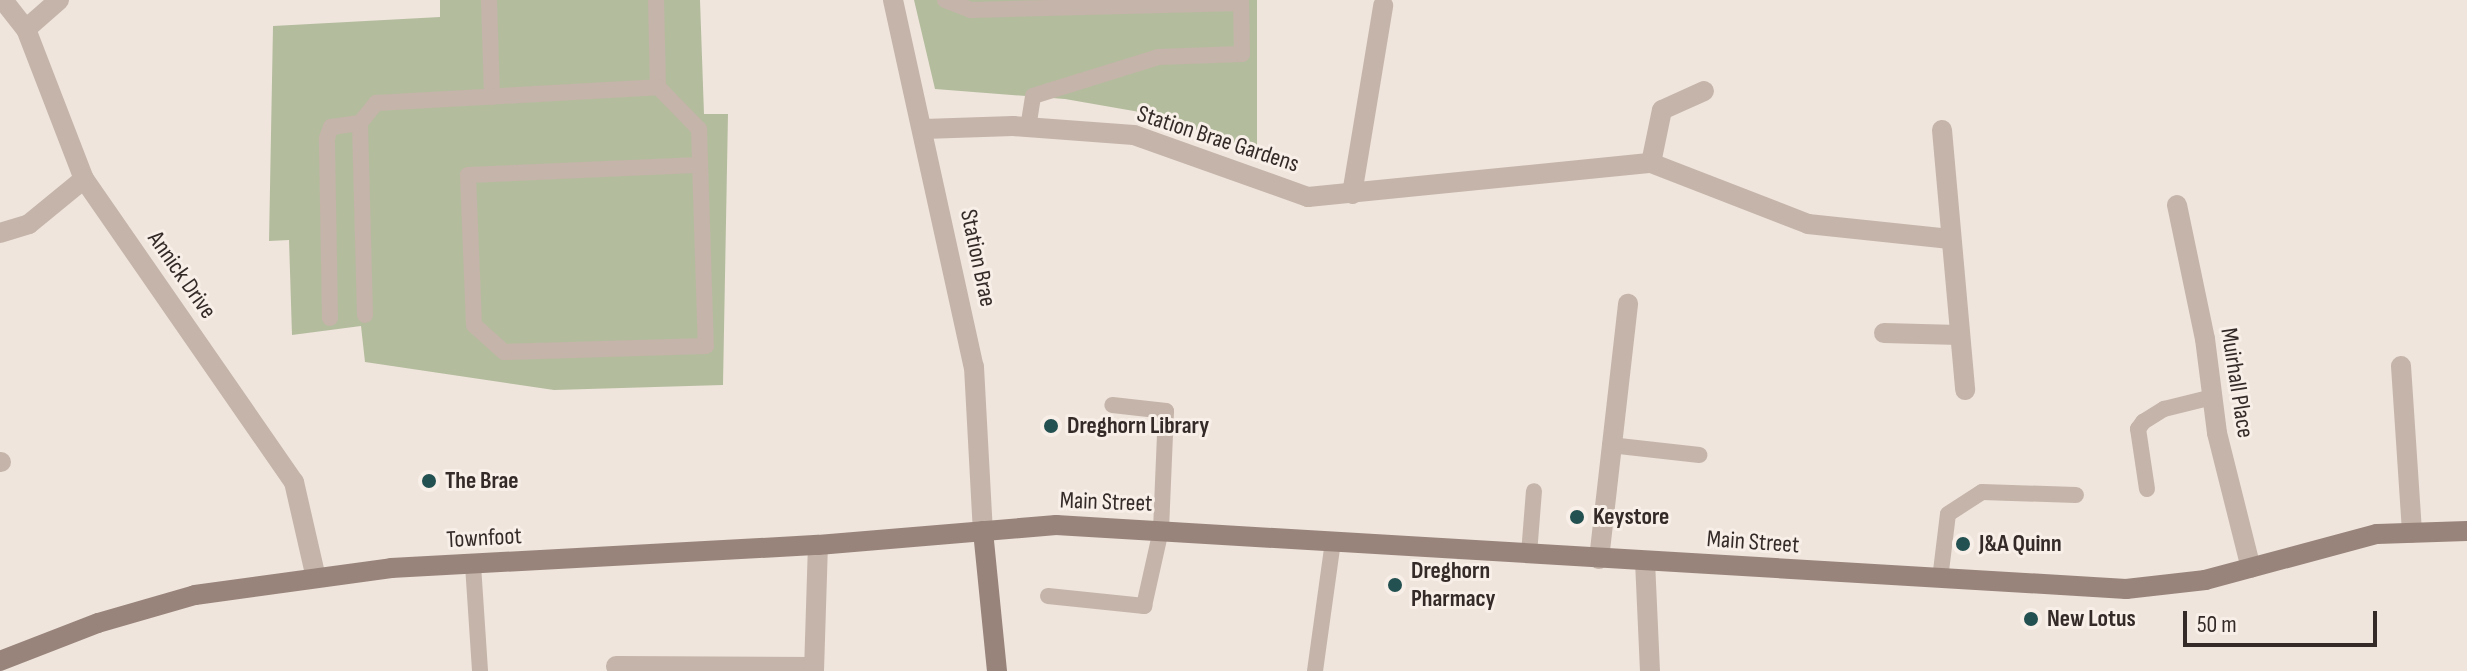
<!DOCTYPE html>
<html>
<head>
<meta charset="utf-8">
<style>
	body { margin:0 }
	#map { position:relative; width:2467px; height:671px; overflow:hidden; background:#efe5dc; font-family:"Sofia Sans Condensed",sans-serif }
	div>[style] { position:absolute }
	.green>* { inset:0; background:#b4bc9e }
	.service>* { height:16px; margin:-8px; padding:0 8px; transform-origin:8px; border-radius:8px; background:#c5b4a9 }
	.pedestrian>* { height:20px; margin:-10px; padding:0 10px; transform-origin:10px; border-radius:10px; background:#c5b4a9 }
	.minor>* { height:20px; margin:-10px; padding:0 10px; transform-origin:10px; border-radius:10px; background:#c5b4a9 }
	.secondary>* { height:20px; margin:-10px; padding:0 10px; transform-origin:10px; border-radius:10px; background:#99847b }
	.dots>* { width:22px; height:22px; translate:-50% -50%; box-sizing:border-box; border:4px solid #f7efe8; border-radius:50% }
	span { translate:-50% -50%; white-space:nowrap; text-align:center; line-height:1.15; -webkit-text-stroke:6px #f7efe8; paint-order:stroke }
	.street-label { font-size:24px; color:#342b28 }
	.poi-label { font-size:24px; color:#342b28; font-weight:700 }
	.left { translate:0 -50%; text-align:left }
	.scale { position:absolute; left:2183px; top:611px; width:194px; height:36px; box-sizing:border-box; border:4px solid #342b28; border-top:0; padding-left:10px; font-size:24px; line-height:28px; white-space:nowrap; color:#342b28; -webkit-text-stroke:6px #f7efe8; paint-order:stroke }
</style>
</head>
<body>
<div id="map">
	<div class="green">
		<div style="clip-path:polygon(440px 0,700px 0,704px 114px,728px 114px,723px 385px,554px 390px,365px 362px,361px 326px,292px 335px,289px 240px,269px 241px,273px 26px,440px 17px)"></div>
		<div style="clip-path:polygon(914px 0,1257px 0,1257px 151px,1151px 114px,1065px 99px,935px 89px)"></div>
	</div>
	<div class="service">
		<div style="left:489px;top:0;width:97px;rotate:88.2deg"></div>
		<div style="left:656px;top:0;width:87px;rotate:88.7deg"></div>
		<div style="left:658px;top:87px;width:59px;rotate:45.7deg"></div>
		<div style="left:699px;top:129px;width:217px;rotate:88.2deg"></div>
		<div style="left:706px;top:346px;width:202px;rotate:178.3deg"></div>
		<div style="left:504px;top:352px;width:40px;rotate:-138deg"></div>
		<div style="left:474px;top:325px;width:150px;rotate:-92.3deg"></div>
		<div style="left:468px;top:175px;width:232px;rotate:-2.5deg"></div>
		<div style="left:945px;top:0;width:28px;rotate:21deg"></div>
		<div style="left:971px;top:10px;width:270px;rotate:-1.5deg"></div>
		<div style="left:1028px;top:128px;width:32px;rotate:-81deg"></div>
		<div style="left:1033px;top:96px;width:131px;rotate:-17.3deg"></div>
		<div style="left:1158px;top:57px;width:84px;rotate:-2deg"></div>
		<div style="left:1242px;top:54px;width:54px;rotate:-91.1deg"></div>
		<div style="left:365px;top:315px;width:192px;rotate:-91.5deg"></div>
		<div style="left:360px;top:123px;width:26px;rotate:-51deg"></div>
		<div style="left:376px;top:103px;width:282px;rotate:-3.2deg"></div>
		<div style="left:330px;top:318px;width:180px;rotate:-91deg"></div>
		<div style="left:327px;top:138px;width:12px;rotate:-70deg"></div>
		<div style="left:331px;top:127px;width:29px;rotate:-8deg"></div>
		<div style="left:1610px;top:445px;width:90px;rotate:6.4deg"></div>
		<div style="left:2147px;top:489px;width:61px;rotate:-98.5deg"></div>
		<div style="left:2138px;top:429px;width:9px;rotate:-54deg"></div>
		<div style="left:2143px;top:422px;width:25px;rotate:-32deg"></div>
		<div style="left:2164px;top:409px;width:49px;rotate:-14deg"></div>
		<div style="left:1529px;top:554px;width:63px;rotate:-85.5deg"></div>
		<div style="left:473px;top:565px;width:106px;rotate:86.2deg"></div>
		<div style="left:1940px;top:579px;width:65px;rotate:-83deg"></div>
		<div style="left:1948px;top:514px;width:40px;rotate:-32.9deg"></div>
		<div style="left:1982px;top:492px;width:94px;rotate:1.8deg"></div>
		<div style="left:1048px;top:596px;width:97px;rotate:5.9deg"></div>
		<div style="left:1144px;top:606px;width:78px;rotate:-77.4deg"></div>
		<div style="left:1161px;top:530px;width:119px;rotate:-87.6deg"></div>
		<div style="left:1166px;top:411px;width:54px;rotate:-173.7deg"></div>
		<div style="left:1315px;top:671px;width:131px;rotate:-82.1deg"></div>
	</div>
	<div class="pedestrian">
		<div style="left:1645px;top:561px;width:110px;rotate:87.4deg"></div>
	</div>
	<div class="minor">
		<div style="left:3px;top:0;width:37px;rotate:52deg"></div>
		<div style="left:26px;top:29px;width:161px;rotate:68.9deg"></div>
		<div style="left:84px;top:179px;width:369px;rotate:55.3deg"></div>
		<div style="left:294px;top:482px;width:98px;rotate:77.1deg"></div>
		<div style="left:893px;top:0;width:376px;rotate:77.6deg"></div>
		<div style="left:974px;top:367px;width:164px;rotate:86.9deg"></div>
		<div style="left:26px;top:29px;width:44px;rotate:-41.3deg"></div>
		<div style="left:924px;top:129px;width:89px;rotate:-1.9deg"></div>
		<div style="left:1013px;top:126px;width:121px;rotate:4.3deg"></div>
		<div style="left:1134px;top:135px;width:185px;rotate:19.6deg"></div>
		<div style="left:1308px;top:197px;width:345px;rotate:-5.7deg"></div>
		<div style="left:1651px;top:163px;width:168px;rotate:21.2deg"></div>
		<div style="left:1808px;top:224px;width:143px;rotate:6deg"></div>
		<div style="left:1942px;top:130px;width:261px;rotate:84.9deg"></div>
		<div style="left:1651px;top:163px;width:54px;rotate:-78.3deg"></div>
		<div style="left:1662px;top:110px;width:46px;rotate:-24.3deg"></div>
		<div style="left:1352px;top:194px;width:191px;rotate:-80.6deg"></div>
		<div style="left:2177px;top:205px;width:137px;rotate:78.2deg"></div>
		<div style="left:2205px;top:339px;width:95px;rotate:82.7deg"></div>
		<div style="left:2217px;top:433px;width:139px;rotate:75.9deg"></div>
		<div style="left:0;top:233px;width:30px;rotate:-17deg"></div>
		<div style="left:29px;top:224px;width:71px;rotate:-39.3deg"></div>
		<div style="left:1884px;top:333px;width:75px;rotate:1.5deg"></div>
		<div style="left:2401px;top:366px;width:167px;rotate:86.2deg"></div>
		<div style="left:0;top:462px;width:1px"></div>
		<div style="left:1599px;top:559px;width:257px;rotate:-83.5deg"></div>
		<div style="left:616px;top:666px;width:198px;rotate:0.3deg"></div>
		<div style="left:814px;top:671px;width:126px;rotate:-88.2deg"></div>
	</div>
	<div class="secondary">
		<div style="left:983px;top:531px;width:141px;rotate:84.3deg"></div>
		<div style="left:0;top:661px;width:105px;rotate:-21.2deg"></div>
		<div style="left:98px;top:623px;width:101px;rotate:-16.1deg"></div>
		<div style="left:195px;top:595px;width:198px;rotate:-7.8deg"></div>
		<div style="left:391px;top:568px;width:428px;rotate:-3.1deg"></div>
		<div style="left:818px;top:545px;width:239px;rotate:-4.8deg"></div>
		<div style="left:1056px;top:525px;width:1072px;rotate:3.42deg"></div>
		<div style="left:2126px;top:589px;width:80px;rotate:-6.5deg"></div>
		<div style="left:2205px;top:580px;width:178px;rotate:-15deg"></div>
		<div style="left:2377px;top:534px;width:90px;rotate:-1.9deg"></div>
	</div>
	<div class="dots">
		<div style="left:1051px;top:426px;background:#235050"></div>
		<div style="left:429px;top:481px;background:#235050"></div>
		<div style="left:1577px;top:517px;background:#235050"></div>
		<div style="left:1963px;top:544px;background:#235050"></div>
		<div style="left:1395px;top:585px;background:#235050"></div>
		<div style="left:2031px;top:619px;background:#235050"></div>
	</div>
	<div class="street-label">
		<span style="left:1218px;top:139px;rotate:18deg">Station Brae Gardens</span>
		<span style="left:978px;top:258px;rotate:78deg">Station Brae</span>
		<span style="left:182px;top:275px;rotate:55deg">Annick Drive</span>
		<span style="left:2237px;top:383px;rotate:81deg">Muirhall Place</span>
		<span style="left:1106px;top:502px;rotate:2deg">Main Street</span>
		<span style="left:484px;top:538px;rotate:-3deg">Townfoot</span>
		<span style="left:1753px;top:542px;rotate:4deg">Main Street</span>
	</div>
	<div class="poi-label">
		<span class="left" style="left:1067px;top:426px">Dreghorn Library</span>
		<span class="left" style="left:445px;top:481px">The Brae</span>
		<span class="left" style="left:1593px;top:517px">Keystore</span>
		<span class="left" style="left:1979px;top:544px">J&amp;A Quinn</span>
		<span class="left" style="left:1411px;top:585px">Dreghorn<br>Pharmacy</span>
		<span class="left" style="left:2047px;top:619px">New Lotus</span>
	</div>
	<div class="scale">50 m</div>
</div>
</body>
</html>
